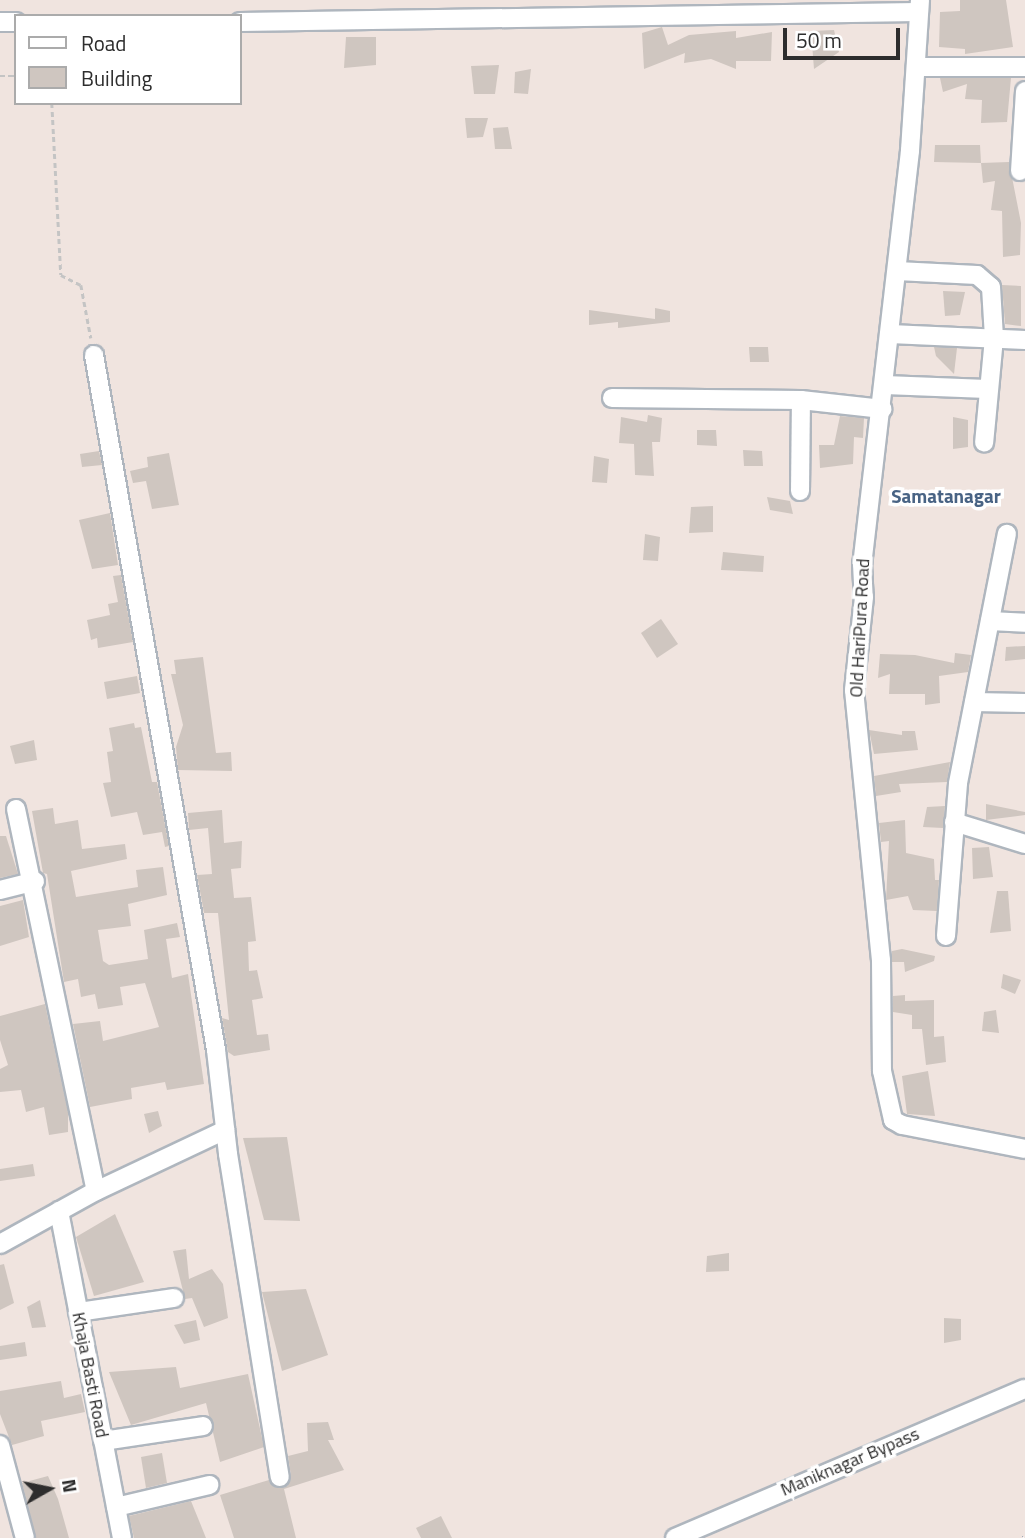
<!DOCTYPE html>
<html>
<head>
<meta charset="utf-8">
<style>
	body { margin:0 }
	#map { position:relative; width:1025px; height:1538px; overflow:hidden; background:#f0e4df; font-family:"Titillium Web",sans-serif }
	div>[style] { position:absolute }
	.building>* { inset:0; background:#cfc6c0 }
	.path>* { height:2.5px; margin-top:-1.25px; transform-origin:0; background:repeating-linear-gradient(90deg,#c4c4c4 0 5px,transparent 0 8.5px) }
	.roads { filter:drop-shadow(2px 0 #afb6be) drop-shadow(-2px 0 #afb6be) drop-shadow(0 2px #afb6be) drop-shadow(0 -2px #afb6be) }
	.street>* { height:18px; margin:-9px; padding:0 9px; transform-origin:9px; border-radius:9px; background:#fff }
	.rail>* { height:7px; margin-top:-3.5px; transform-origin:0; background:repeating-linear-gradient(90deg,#fff 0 13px,#a1abb9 0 26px); box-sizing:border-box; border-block:2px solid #a1abb9 }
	span { translate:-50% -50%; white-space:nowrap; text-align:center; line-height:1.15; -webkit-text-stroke:7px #fff; paint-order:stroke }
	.street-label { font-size:18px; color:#2d2d2d }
	.neighbourhood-label { font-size:19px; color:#486384; font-weight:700 }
	.legend { position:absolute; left:14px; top:14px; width:228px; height:91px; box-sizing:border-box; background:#fff; border:2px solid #ababab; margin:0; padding:9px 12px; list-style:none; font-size:21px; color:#2d2d2d }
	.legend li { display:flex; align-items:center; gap:14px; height:35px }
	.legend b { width:35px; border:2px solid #ababab }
	.north { position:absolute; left:14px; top:1454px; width:70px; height:70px; -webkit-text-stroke:5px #fff; paint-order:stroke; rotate:81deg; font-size:19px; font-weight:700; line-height:28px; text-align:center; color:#2d2d2d }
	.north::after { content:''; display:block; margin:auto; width:24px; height:32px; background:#2d2d2d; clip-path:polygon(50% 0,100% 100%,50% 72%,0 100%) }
	.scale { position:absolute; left:783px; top:28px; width:117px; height:32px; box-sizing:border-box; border:4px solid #2d2d2d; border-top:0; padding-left:9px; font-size:21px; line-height:24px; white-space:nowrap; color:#2d2d2d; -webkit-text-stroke:5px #fff; paint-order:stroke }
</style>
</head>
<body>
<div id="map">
	<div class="building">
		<div style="clip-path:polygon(960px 0,1006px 0,1013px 47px,965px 54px,965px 49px,939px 47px,940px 12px,960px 11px)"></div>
		<div style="clip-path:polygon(662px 27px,668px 45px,689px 35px,736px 31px,736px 38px,772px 32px,771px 61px,736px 61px,736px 69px,711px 59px,684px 63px,685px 53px,644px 69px,642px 33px)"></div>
		<div style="clip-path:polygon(834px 30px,839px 52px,814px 69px,811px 31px)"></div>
		<div style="clip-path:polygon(346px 37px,376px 37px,376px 65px,344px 68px)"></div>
		<div style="clip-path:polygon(499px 65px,495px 94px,474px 94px,471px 66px)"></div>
		<div style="clip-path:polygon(531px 69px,528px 94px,514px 93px,515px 72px)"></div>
		<div style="clip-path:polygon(940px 78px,1011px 78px,1007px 122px,981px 123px,982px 100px,965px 99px,967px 84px,943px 92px)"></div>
		<div style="clip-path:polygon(465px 118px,488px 118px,483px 137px,467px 138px)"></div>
		<div style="clip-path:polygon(508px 127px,512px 149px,495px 149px,493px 128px)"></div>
		<div style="clip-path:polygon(935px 145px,980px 145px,981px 163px,934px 162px)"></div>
		<div style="clip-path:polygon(1009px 162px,1021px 223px,1020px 255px,1003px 257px,1002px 211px,991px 210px,995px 181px,983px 183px,981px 163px)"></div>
		<div style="clip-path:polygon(1002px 285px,1021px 286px,1021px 326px,1005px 324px)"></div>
		<div style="clip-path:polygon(943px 291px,965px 292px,960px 315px,945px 316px)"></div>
		<div style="clip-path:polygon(655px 308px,670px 311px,670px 322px,618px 328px,618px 322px,589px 325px,589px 310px,655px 319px)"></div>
		<div style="clip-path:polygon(749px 347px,768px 347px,769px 362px,750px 362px)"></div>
		<div style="clip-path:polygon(934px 347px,957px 348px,954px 374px,936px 356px)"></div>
		<div style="clip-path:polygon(648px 415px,662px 418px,660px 442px,652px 442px,654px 476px,635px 475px,634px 444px,619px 443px,621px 417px,647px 422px)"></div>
		<div style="clip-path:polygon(840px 416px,864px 418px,863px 438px,854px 437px,853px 464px,820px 468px,819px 445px,834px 445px)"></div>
		<div style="clip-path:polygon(953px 417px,968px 420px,968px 447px,953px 449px)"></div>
		<div style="clip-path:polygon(697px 430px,716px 430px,717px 446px,697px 445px)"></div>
		<div style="clip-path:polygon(743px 450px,762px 451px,763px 466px,744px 466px)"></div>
		<div style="clip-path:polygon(99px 451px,102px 465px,82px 467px,80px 454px)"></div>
		<div style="clip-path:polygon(169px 453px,179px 505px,152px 509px,146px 481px,133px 483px,130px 471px,148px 467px,147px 457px)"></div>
		<div style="clip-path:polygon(594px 456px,609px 459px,607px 483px,592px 482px)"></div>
		<div style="clip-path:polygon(767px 497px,790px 501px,793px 514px,770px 510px)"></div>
		<div style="clip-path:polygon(713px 506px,713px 532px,689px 533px,691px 507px)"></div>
		<div style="clip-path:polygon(110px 513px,118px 565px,92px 569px,79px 520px)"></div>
		<div style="clip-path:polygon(645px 534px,660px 537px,658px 561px,643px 560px)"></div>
		<div style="clip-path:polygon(723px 552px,764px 556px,763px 572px,721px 570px)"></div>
		<div style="clip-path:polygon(121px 575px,133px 642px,98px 648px,97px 638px,91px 640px,87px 620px,110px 615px,108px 604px,118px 602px,113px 576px)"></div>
		<div style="clip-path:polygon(661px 619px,678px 644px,657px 658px,641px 633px)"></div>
		<div style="clip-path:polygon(1025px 646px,1025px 659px,1005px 661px,1006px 647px)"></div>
		<div style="clip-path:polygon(955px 653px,971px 655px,968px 672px,939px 676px,940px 703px,925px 705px,925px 694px,889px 694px,890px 674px,878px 678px,880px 654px,915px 655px,954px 663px)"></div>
		<div style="clip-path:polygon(203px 657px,216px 753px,231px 752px,232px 771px,178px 770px,176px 747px,183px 725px,171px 674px,176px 674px,174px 660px)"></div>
		<div style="clip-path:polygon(137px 676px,140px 693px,107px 699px,104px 682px)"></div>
		<div style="clip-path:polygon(134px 723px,135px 728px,141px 727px,152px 782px,157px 782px,169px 846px,165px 847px,162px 832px,143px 835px,137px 812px,111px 817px,103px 783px,111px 782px,107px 752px,113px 751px,109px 728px)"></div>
		<div style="clip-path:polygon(869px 730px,902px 735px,902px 731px,915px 731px,918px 750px,874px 754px)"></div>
		<div style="clip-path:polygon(34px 740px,37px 760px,15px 764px,10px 746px)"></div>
		<div style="clip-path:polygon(950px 762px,947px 782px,899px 784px,901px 792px,876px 796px,874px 776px)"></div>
		<div style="clip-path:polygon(986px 804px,1025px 812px,1025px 815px,986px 820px)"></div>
		<div style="clip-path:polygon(945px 806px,943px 828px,923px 827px,927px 807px)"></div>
		<div style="clip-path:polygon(53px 808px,55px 824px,78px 820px,82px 849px,125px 844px,127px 859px,71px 871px,76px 897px,138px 887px,136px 870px,163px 867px,167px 895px,128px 904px,131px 926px,98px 930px,103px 961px,109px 965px,148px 959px,144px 930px,177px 923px,180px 937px,166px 939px,172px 978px,188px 974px,204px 1084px,167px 1090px,165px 1082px,131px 1088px,132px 1099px,90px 1107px,73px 1024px,100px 1021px,103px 1041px,159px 1027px,145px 983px,120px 987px,123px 1005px,98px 1009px,95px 994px,81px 997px,78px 979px,64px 982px,47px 874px,43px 873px,32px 811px)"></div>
		<div style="clip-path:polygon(222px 810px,224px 843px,242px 841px,241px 868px,231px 869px,234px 898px,251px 897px,256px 941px,248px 942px,249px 971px,257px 970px,263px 998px,252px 1000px,257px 1035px,268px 1034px,270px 1050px,234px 1056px,228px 1052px,222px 1018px,229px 1020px,218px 913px,204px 913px,197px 875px,212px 874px,208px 828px,189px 830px,188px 813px)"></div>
		<div style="clip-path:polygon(905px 820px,906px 853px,934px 859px,935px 880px,939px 880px,937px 911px,913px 910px,908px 896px,886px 900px,889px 841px,881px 842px,879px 823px)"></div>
		<div style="clip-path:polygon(0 836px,6px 836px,18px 874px,0 878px)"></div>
		<div style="clip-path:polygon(989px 847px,993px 877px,973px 879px,972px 848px)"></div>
		<div style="clip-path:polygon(997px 891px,1008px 891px,1011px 931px,990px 933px)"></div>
		<div style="clip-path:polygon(23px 900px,29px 937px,0 946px,0 906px)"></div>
		<div style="clip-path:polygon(902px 949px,935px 956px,934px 961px,905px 972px,904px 962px,892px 962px,892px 951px)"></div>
		<div style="clip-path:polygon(1003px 974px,1021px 980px,1015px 994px,1001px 988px)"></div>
		<div style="clip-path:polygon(905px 995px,905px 1001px,934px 1000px,934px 1037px,944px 1036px,946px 1062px,926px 1065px,922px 1029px,912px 1029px,912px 1015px,893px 1012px,893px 996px)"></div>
		<div style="clip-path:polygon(45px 1004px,68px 1112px,68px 1132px,49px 1135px,44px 1107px,26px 1112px,21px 1090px,0 1092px,0 1069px,8px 1065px,0 1040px,0 1016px)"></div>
		<div style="clip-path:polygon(996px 1010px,999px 1033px,982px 1031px,984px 1012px)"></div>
		<div style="clip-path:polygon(928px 1071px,935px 1116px,907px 1114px,902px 1076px)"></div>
		<div style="clip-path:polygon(158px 1111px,162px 1126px,149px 1133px,144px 1114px)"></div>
		<div style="clip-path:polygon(287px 1137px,300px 1221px,264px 1220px,243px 1138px)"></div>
		<div style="clip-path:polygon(33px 1164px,35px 1176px,0 1181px,0 1169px)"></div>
		<div style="clip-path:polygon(115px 1214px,144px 1282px,94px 1296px,76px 1237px)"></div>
		<div style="clip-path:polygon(186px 1249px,189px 1279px,212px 1269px,223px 1284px,228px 1318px,204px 1327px,192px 1298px,185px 1299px,173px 1251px)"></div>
		<div style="clip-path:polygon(729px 1253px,729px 1271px,706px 1272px,707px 1256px)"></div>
		<div style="clip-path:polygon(4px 1264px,14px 1303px,0 1310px,0 1265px)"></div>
		<div style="clip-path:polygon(306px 1289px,328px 1355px,282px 1371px,262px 1292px)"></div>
		<div style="clip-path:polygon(40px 1300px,46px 1327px,32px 1328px,27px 1307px)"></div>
		<div style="clip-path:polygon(944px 1318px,961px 1319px,961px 1340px,944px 1343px)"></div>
		<div style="clip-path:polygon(196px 1320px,200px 1340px,184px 1344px,174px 1325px)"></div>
		<div style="clip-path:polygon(25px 1342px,27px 1356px,0 1360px,0 1346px)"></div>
		<div style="clip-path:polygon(176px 1367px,180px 1388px,248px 1374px,264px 1447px,220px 1462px,206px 1403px,131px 1425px,109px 1372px)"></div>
		<div style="clip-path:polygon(61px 1381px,64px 1398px,81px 1394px,85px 1412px,41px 1421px,44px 1436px,12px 1445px,0 1414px,0 1391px)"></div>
		<div style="clip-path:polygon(328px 1422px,334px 1440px,328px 1440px,344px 1470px,284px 1489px,296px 1538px,234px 1538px,220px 1495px,269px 1480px,277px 1488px,287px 1486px,291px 1476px,288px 1456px,308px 1451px,307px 1423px)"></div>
		<div style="clip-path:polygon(162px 1453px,167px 1483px,146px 1488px,141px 1457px)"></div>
		<div style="clip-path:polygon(48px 1476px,58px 1499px,69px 1538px,36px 1538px,22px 1483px)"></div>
		<div style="clip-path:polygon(191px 1501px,206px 1538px,134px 1538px,129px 1516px)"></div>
		<div style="clip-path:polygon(441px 1516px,452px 1538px,421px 1538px,416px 1528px)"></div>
	</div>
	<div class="path">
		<div style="left:0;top:76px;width:16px"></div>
		<div style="left:52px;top:103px;width:172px;rotate:87deg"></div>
		<div style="left:61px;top:275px;width:22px;rotate:27deg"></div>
		<div style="left:81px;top:285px;width:54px;rotate:79.3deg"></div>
	</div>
	<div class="roads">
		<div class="street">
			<div style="left:920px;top:0;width:151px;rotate:93.8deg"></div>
			<div style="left:910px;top:151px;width:416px;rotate:96.6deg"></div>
			<div style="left:862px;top:564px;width:33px;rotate:87deg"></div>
			<div style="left:864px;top:597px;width:94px;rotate:96.1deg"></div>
			<div style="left:854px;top:690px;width:271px;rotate:84.3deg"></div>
			<div style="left:881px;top:960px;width:111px;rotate:89.5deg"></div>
			<div style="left:882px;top:1071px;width:50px;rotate:77.3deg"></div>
			<div style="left:893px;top:1120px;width:10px;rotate:29deg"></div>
			<div style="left:902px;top:1125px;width:125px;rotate:11deg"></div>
			<div style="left:0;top:22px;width:16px"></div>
			<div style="left:240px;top:22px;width:678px;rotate:-0.85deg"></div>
			<div style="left:917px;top:67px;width:108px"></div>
			<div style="left:1020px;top:171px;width:80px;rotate:-86.4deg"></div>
			<div style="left:897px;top:271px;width:80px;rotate:2.9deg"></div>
			<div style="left:977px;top:275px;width:18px;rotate:41deg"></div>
			<div style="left:991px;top:287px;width:51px;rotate:86.6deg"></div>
			<div style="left:994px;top:338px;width:105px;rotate:95.4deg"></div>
			<div style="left:890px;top:334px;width:135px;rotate:2.5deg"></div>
			<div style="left:94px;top:355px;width:706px;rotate:80.04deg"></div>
			<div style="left:216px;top:1050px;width:105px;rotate:83.4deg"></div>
			<div style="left:228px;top:1154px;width:327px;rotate:80.9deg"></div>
			<div style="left:885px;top:385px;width:102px;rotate:2.2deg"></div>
			<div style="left:612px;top:398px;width:189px;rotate:0.6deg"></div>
			<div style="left:801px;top:400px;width:82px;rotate:6.3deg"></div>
			<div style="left:800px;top:491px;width:91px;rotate:-89.4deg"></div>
			<div style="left:990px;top:621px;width:35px;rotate:3deg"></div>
			<div style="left:974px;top:702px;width:51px;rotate:1.1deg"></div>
			<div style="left:16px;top:809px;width:390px;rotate:78.2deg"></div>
			<div style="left:954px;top:822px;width:74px;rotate:17.2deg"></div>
			<div style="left:0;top:890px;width:36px;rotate:-14deg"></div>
			<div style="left:946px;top:936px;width:153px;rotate:-85.5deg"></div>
			<div style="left:958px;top:783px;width:254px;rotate:-78.9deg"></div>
			<div style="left:59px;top:1211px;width:333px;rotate:79.1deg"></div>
			<div style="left:0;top:1244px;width:110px;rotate:-28.9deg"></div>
			<div style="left:96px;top:1191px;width:143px;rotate:-25.3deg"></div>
			<div style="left:78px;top:1312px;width:97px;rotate:-8.3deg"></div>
			<div style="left:103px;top:1441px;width:101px;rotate:-8.5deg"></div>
			<div style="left:0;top:1445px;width:96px;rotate:75deg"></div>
			<div style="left:116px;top:1507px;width:96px;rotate:-13.3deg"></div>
			<div style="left:675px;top:1538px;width:380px;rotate:-23.1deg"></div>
		</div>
	</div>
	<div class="rail">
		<div style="left:1024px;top:1538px;width:1px;rotate:-45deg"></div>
	</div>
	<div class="street-label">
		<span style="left:860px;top:628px;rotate:-87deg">Old HariPura Road</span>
		<span style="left:90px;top:1375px;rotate:79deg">Khaja Basti Road</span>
		<span style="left:850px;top:1462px;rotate:-23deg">Maniknagar Bypass</span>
	</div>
	<div class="neighbourhood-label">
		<span style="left:946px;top:496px">Samatanagar</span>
	</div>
	<ul class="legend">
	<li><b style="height:9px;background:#fff"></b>Road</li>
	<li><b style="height:19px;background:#cfc6c0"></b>Building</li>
	</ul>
	<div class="north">N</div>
	<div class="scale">50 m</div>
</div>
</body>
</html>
